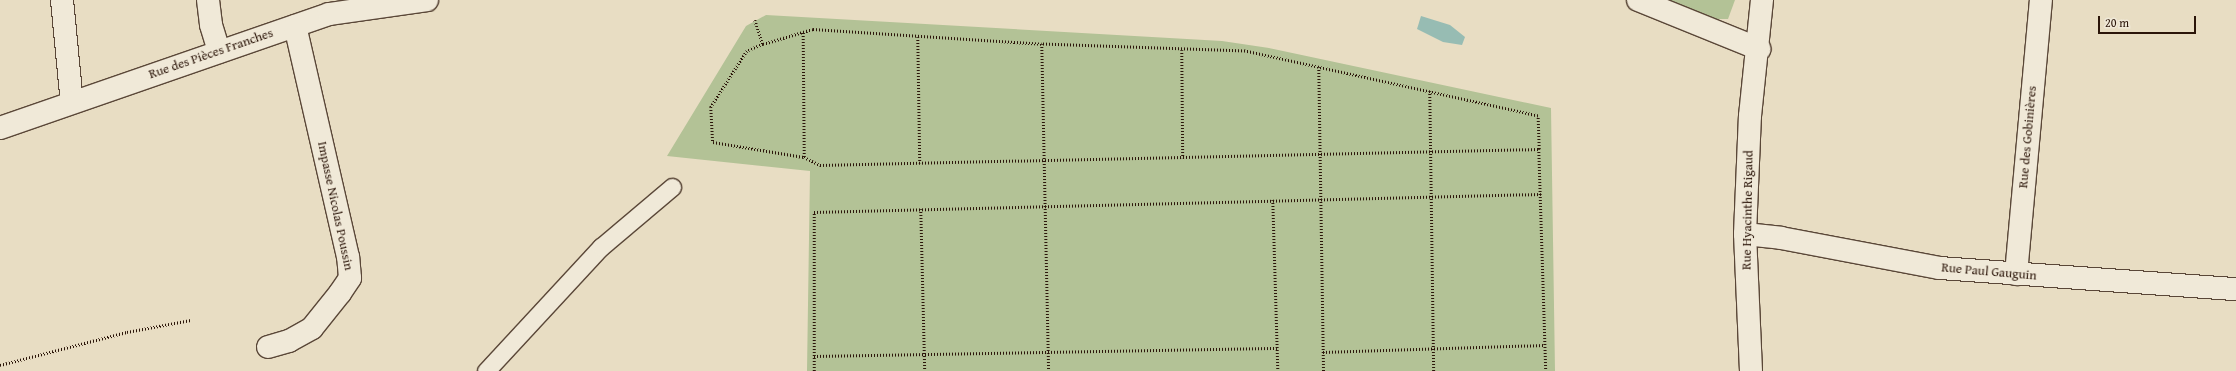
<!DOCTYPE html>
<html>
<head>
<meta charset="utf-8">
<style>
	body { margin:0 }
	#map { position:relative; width:2236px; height:371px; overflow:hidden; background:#e8ddc3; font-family:"Gentium Book Plus",serif }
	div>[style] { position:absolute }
	.green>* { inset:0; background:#b3c296 }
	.water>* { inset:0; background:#97bcb3 }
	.path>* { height:2.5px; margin-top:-1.25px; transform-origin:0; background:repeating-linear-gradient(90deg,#2b1509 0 1px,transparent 0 3px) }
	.roads { filter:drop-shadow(1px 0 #5a4738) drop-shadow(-1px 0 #5a4738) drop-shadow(0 1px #5a4738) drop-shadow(0 -1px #5a4738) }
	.service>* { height:17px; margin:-8.5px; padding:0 8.5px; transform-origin:8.5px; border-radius:8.5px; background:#f0e9d8 }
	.minor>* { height:22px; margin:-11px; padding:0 11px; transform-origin:11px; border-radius:11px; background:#f0e9d8 }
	span { translate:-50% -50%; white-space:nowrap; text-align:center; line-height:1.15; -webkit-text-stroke:3.5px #f0e9d8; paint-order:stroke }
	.street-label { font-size:13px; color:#2b1509 }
	.scale { position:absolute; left:2098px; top:16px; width:98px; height:18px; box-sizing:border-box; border:2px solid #2b1509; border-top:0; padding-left:5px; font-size:12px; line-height:14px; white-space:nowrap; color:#2b1509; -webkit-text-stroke:3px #f0e9d8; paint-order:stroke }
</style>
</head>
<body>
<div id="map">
	<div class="green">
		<div style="clip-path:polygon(1668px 0,1735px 0,1728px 19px,1714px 19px)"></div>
		<div style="clip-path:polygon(766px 15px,1222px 41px,1269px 48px,1551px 108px,1555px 371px,807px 371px,810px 171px,667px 156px,746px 26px)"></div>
	</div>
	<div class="water">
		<div style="clip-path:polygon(1421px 16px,1450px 25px,1465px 37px,1462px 45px,1443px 42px,1417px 29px)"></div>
	</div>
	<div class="path">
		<div style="left:755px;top:20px;width:25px;rotate:72deg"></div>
		<div style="left:763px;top:44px;width:52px;rotate:-16.7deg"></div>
		<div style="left:813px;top:29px;width:229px;rotate:3.7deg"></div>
		<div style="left:1042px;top:44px;width:327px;rotate:88.8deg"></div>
		<div style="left:918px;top:37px;width:126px;rotate:89.1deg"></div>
		<div style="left:763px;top:44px;width:17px;rotate:156deg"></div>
		<div style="left:747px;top:51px;width:67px;rotate:122.7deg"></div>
		<div style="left:711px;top:107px;width:35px;rotate:87deg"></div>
		<div style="left:713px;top:142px;width:92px;rotate:9.4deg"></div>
		<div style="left:804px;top:157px;width:125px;rotate:-90.5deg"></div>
		<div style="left:1182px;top:50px;width:108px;rotate:89.5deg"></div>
		<div style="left:1319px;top:67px;width:304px;rotate:89.1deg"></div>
		<div style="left:1430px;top:91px;width:280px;rotate:89.2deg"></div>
		<div style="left:1539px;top:149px;width:222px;rotate:88.2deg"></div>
		<div style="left:804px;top:157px;width:18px;rotate:27deg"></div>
		<div style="left:820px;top:165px;width:719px;rotate:-1.27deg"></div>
		<div style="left:1539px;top:149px;width:33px;rotate:-92deg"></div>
		<div style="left:1538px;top:116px;width:300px;rotate:-167.5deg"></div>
		<div style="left:1245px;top:51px;width:203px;rotate:-178deg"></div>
		<div style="left:1273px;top:200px;width:171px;rotate:88.3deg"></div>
		<div style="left:921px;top:209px;width:162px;rotate:88.6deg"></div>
		<div style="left:1323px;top:352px;width:222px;rotate:-1.8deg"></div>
		<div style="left:814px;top:356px;width:463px;rotate:-1deg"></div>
		<div style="left:0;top:365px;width:131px;rotate:-14.6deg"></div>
		<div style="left:127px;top:332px;width:65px;rotate:-10.6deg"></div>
		<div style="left:814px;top:371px;width:159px;rotate:-90deg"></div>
		<div style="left:814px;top:212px;width:727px;rotate:-1.42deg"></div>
	</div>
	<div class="roads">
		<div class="service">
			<div style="left:486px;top:371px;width:169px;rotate:-47.2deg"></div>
			<div style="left:601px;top:247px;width:93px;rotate:-40.2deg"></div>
		</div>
		<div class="minor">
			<div style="left:62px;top:0;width:103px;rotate:84.5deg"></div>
			<div style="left:208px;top:0;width:25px;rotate:83deg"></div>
			<div style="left:211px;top:25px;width:28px;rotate:73deg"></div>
			<div style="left:1638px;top:0;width:131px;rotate:22deg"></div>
			<div style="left:0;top:128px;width:348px;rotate:-19.1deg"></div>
			<div style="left:329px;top:14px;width:99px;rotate:-8.1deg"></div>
			<div style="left:1745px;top:234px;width:36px;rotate:6deg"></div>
			<div style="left:1781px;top:238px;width:162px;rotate:10.7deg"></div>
			<div style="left:1940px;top:268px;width:297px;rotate:4.1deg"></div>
			<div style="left:2016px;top:274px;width:275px;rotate:-84.8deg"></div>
			<div style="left:268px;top:347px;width:22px;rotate:-16deg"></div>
			<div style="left:289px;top:341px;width:26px;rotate:-29deg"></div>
			<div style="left:312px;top:328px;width:45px;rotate:-51.3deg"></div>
			<div style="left:340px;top:293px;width:18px;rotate:-56deg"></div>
			<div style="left:350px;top:278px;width:21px;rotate:-95deg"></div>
			<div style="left:348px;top:257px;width:237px;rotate:-102.9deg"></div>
			<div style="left:1751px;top:371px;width:137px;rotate:-92.5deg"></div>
			<div style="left:1745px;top:234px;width:118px;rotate:-87.6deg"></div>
			<div style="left:1750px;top:116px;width:117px;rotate:-84.1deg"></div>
		</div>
	</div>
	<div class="street-label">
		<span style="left:211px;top:54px;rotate:-19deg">Rue des Pièces Franches</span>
		<span style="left:2028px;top:137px;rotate:-85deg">Rue des Gobinières</span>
		<span style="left:335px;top:206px;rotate:78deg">Impasse Nicolas Poussin</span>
		<span style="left:1748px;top:210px;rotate:-89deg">Rue Hyacinthe Rigaud</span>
		<span style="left:1989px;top:272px;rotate:5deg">Rue Paul Gauguin</span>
	</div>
	<div class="scale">20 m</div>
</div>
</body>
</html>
